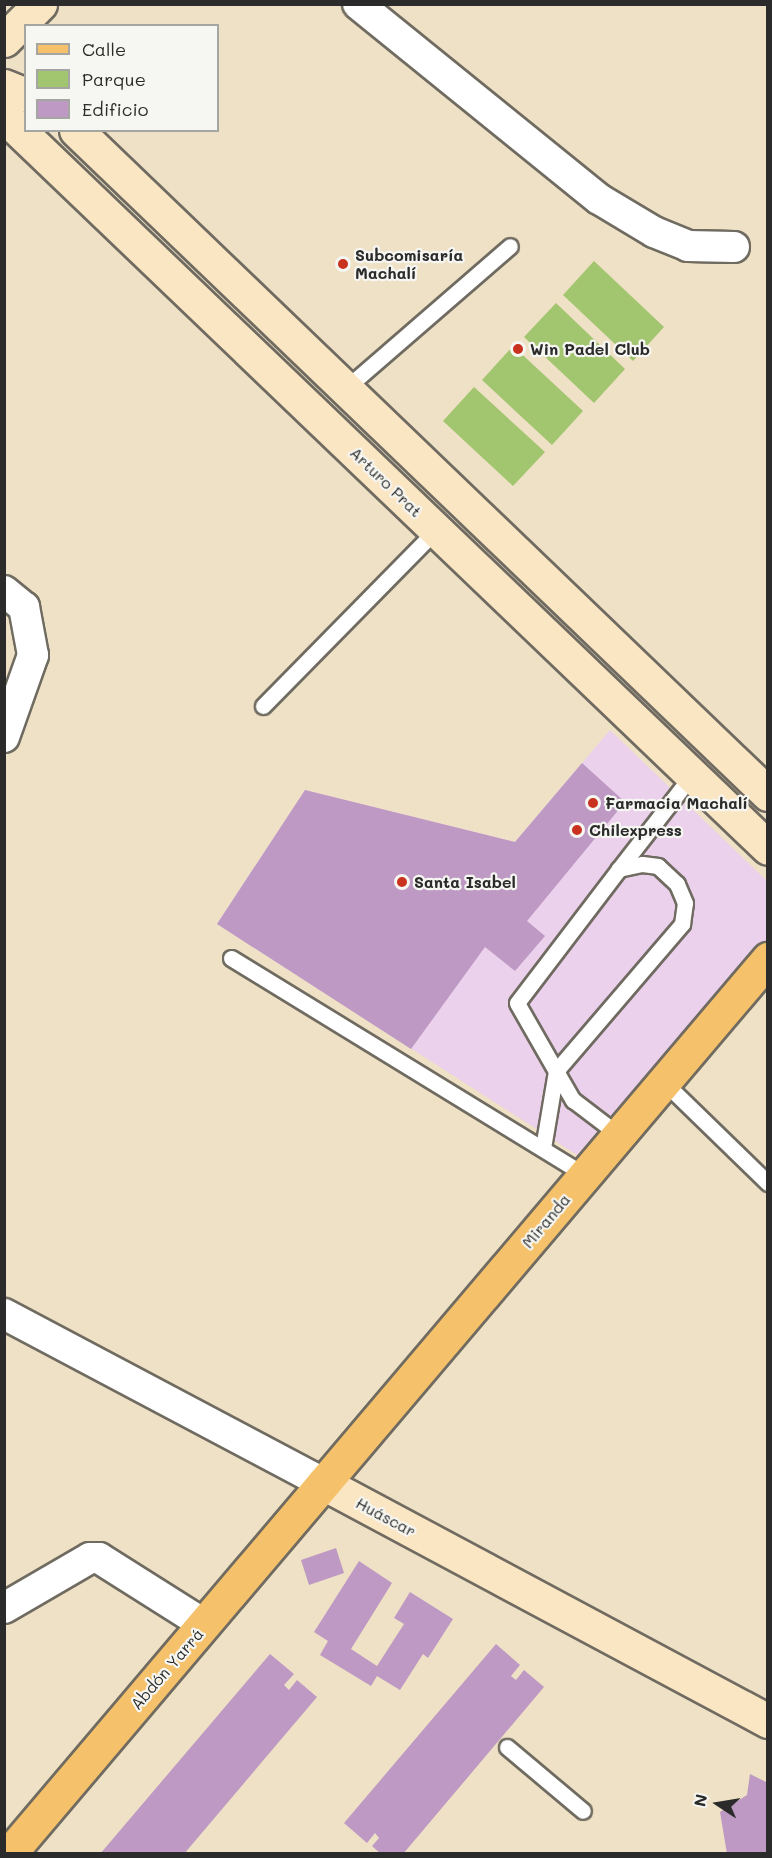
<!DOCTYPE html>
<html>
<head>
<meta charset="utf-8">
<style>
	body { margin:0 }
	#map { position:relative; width:772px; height:1858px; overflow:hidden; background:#efe1c5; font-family:Mali,sans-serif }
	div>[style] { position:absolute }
	.built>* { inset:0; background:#ebd1eb }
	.green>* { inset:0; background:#a2c56f }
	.building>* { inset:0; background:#bd99c3 }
	.roads { filter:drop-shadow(2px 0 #706b61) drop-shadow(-2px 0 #706b61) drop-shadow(0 2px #706b61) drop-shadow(0 -2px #706b61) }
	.lane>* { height:15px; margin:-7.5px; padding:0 7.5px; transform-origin:7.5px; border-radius:7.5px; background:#fff }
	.street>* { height:30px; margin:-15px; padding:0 15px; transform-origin:15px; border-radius:15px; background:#fff }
	.secondary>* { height:33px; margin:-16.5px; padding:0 16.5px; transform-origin:16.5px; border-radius:16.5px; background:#fbe6c4 }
	.primary>* { height:33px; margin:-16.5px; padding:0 16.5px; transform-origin:16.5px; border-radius:16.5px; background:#f6c16b }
	.dots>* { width:16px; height:16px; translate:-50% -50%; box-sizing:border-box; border:3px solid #f6f6f2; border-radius:50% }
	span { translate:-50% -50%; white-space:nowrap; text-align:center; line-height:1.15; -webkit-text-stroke:4.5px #f6f6f2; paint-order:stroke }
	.poi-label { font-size:16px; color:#2b2b2b; font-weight:700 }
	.left { translate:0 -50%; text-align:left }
	.street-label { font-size:16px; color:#2b2b2b }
	.frame { position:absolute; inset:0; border:6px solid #2b2b2b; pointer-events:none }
	.legend { position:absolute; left:24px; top:24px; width:195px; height:108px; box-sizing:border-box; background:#f6f6f2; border:2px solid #a5a5a2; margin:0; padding:8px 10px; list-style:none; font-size:18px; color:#2b2b2b }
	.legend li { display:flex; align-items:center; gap:12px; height:30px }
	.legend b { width:30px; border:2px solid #a5a5a2 }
	.north { position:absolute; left:688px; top:1774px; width:60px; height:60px; -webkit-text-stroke:4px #f6f6f2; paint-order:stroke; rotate:282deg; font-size:16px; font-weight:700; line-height:24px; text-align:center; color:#2b2b2b }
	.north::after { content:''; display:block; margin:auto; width:21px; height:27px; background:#2b2b2b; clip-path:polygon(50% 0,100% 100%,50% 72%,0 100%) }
</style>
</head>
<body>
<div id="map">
	<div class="built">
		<div style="clip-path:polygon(610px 730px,767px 881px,767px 939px,577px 1155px,217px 924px,305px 790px,515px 842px)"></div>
	</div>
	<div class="green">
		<div style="clip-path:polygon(594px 261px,664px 327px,633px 361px,563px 295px)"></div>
		<div style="clip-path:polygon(556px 303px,625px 369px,594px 403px,524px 337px)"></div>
		<div style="clip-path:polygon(513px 346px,583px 411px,552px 445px,482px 380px)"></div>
		<div style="clip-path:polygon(474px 387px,545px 452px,513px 486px,443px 421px)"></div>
	</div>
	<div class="building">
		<div style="clip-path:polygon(582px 763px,625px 802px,527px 921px,545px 936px,515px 971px,485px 947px,411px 1049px,217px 924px,305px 790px,515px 842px)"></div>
		<div style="clip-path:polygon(336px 1548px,344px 1573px,309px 1585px,301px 1560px)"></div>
		<div style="clip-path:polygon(359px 1561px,392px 1583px,351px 1649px,377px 1666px,404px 1624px,394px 1618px,410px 1592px,453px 1619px,428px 1658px,423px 1654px,400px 1690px,377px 1676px,371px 1686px,320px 1655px,328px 1641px,314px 1632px)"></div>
		<div style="clip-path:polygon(496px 1644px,520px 1665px,511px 1676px,516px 1680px,524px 1670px,544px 1687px,403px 1854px,381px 1854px,372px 1846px,379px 1838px,375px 1833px,367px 1843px,344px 1823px)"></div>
		<div style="clip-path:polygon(270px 1654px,294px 1674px,284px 1685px,289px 1690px,297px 1680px,317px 1697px,184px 1854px,100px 1854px)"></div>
		<div style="clip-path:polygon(750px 1774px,768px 1783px,768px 1854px,727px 1854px,720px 1812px,747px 1795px)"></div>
	</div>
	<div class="roads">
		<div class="lane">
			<div style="left:345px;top:389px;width:218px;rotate:-40.9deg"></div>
			<div style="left:263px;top:706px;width:247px;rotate:-45.5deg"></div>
			<div style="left:619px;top:869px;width:119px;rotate:-52.2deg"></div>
			<div style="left:231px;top:958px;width:415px;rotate:31.5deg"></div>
			<div style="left:664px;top:1082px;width:145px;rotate:44.2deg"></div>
			<div style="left:543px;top:1148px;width:78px;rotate:-80.4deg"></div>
			<div style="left:556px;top:1071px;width:194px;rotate:-49.4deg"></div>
			<div style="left:682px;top:924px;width:21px;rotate:-82deg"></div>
			<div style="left:685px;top:903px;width:21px;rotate:-113deg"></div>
			<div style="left:677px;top:884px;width:26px;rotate:-137deg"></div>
			<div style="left:658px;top:866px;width:16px;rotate:-173deg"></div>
			<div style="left:642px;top:864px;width:24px;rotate:168deg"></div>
			<div style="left:619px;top:869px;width:168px;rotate:127.3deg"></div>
			<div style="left:517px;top:1003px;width:78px;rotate:60.2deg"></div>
			<div style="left:556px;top:1071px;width:34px;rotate:60deg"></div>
			<div style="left:573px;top:1100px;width:58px;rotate:37.3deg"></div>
			<div style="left:507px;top:1747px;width:99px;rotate:40.1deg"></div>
		</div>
		<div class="street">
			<div style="left:358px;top:4px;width:310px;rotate:39deg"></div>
			<div style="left:599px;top:199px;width:64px;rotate:31deg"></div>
			<div style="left:654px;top:232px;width:37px;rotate:22deg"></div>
			<div style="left:688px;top:246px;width:46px;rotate:1.2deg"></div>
			<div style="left:4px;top:591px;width:26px;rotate:39deg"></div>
			<div style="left:24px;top:607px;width:49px;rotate:79.4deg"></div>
			<div style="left:33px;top:655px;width:87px;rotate:109.5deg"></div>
			<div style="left:4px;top:1314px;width:361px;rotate:27.9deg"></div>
			<div style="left:4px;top:1608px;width:99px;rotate:-30.2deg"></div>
			<div style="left:90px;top:1558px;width:9px"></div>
			<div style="left:99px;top:1558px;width:125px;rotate:32.3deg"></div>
		</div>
		<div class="secondary">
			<div style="left:4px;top:40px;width:51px;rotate:-45deg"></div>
			<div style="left:4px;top:86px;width:24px;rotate:22deg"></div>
			<div style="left:4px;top:116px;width:1058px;rotate:43.77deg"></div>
			<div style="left:76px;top:130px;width:959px;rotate:43.82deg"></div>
			<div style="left:323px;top:1483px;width:505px;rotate:28.14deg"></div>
		</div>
		<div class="primary">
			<div style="left:9px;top:1854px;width:1174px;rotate:-49.7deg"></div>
		</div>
	</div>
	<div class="dots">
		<div style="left:343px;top:264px;background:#c8321e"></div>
		<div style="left:518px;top:349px;background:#c8321e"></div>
		<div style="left:593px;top:803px;background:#c8321e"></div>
		<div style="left:577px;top:830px;background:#c8321e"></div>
		<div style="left:402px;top:882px;background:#c8321e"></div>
	</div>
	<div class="poi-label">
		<span class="left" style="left:355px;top:264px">Subcomisaría<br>Machalí</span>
		<span class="left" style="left:530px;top:349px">Win Padel Club</span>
		<span class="left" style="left:605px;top:803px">Farmacia Machalí</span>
		<span class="left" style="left:589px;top:830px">Chilexpress</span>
		<span class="left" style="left:414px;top:882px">Santa Isabel</span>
	</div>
	<div class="street-label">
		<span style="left:386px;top:482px;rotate:44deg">Arturo Prat</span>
		<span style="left:546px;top:1221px;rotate:-50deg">Miranda</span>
		<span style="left:386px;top:1517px;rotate:28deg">Huáscar</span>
		<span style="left:167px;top:1669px;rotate:-49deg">Abdón Yarrá</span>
	</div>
	<div class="frame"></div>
	<ul class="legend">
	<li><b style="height:8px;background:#f6c16b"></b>Calle</li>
	<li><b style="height:16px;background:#a2c56f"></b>Parque</li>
	<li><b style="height:16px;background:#bd99c3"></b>Edificio</li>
	</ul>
	<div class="north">N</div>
</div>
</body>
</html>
